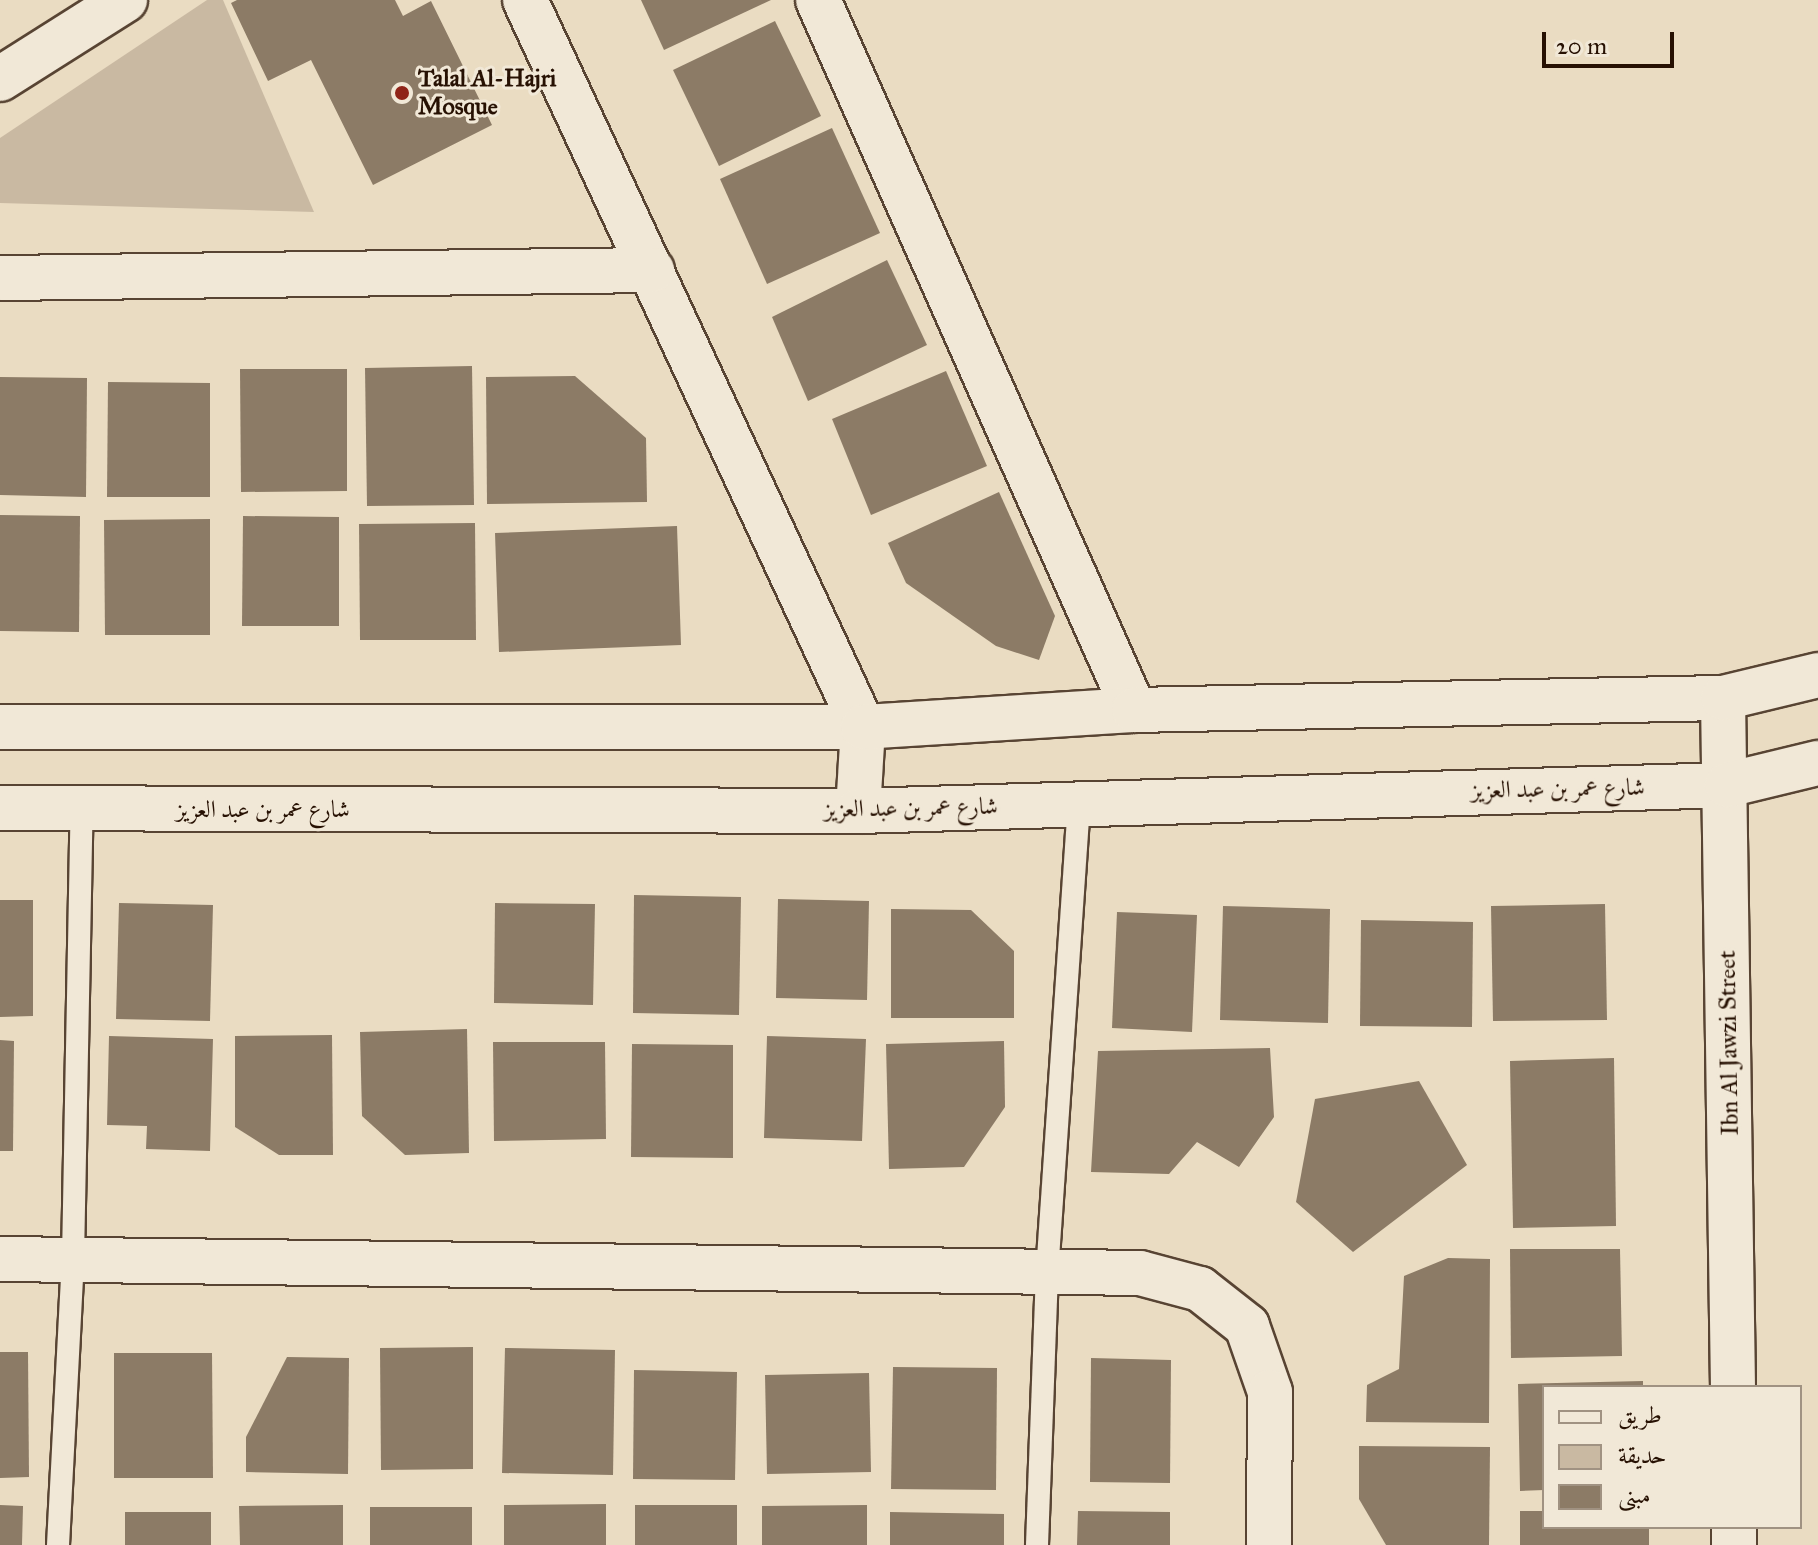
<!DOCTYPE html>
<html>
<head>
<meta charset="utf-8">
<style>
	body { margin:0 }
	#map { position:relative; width:1818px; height:1545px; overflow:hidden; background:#eadcc2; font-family:"IM FELL Great Primer",Amiri,serif }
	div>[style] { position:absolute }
	.green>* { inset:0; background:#c9b9a2 }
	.building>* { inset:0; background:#8c7b66 }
	.roads { filter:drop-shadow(2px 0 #584433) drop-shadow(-2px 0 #584433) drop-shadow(0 2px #584433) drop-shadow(0 -2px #584433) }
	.lane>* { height:22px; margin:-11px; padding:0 11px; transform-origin:11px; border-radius:11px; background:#f1e8d7 }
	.street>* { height:44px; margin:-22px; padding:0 22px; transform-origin:22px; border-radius:22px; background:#f1e8d7 }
	.secondary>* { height:44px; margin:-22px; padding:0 22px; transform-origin:22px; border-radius:22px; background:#f1e8d7 }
	.dots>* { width:22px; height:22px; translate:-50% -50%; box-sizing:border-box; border:4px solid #f1e8d7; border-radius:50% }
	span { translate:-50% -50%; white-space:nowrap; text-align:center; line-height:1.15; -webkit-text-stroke:6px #f1e8d7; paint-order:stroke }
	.poi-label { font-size:24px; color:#271103; font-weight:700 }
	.left { translate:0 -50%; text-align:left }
	.street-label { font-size:24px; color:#271103 }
	.legend { position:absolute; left:1542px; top:1385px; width:260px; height:144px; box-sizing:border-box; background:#f1e8d7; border:2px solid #a09282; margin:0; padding:10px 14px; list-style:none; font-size:24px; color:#271103 }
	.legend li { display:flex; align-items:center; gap:16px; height:40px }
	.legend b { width:40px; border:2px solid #a09282 }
	.scale { position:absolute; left:1542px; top:32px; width:132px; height:36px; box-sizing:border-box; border:4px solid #271103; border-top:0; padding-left:10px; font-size:24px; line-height:28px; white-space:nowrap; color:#271103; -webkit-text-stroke:6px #f1e8d7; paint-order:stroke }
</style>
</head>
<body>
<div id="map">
	<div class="green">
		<div style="clip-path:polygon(207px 0,223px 0,314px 212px,0 203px,0 138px)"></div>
	</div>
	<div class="building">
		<div style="clip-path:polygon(237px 0,395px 0,403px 16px,431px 1px,492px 125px,373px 185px,311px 60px,268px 81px,231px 3px)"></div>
		<div style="clip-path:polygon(641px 0,771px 0,664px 50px)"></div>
		<div style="clip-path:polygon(775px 21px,821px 116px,719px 166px,673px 70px)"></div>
		<div style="clip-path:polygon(832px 128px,880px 233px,767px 284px,720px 179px)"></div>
		<div style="clip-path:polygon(887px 260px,927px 345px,808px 401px,772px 317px)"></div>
		<div style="clip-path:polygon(472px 366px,474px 505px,367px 506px,365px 368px)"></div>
		<div style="clip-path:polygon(240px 369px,347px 369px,347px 491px,241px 492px)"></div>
		<div style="clip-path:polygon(946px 371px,987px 466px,871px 515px,832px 419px)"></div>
		<div style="clip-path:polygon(575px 376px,646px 438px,647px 502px,487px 504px,486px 377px)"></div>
		<div style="clip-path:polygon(0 377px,87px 378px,86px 497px,0 495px)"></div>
		<div style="clip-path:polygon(108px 382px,210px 383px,210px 497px,107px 497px)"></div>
		<div style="clip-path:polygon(999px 492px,1055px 616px,1039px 660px,996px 646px,906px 583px,888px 543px)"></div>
		<div style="clip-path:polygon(0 515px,80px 516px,79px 632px,0 631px)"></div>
		<div style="clip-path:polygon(243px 516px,339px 517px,339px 626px,242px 626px)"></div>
		<div style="clip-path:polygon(210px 519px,210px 635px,105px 635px,104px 520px)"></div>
		<div style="clip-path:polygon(475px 523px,476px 640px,360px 640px,359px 524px)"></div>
		<div style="clip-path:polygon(677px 526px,681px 645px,499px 652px,495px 533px)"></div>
		<div style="clip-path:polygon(634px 895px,741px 897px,739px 1015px,633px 1013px)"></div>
		<div style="clip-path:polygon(778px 899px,869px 901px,867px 1000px,776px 998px)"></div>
		<div style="clip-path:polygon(0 900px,33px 900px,33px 1016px,0 1017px)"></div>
		<div style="clip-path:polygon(119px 903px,213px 905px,210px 1021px,116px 1019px)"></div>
		<div style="clip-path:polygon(495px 903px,595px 904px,593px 1005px,494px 1003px)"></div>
		<div style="clip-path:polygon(1605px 904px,1607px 1020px,1493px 1021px,1491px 906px)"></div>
		<div style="clip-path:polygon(1223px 906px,1330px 909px,1328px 1023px,1220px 1020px)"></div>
		<div style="clip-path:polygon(891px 909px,971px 910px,1014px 951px,1014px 1018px,891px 1018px)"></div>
		<div style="clip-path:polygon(1117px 912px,1197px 915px,1192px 1032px,1112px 1028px)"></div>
		<div style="clip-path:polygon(1361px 920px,1473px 922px,1472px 1027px,1360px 1026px)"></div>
		<div style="clip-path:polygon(467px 1029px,469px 1153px,405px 1155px,362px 1116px,360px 1032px)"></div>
		<div style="clip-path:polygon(332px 1035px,333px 1155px,279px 1155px,235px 1127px,235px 1036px)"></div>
		<div style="clip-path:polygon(109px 1036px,213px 1039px,210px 1151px,146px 1149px,147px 1126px,107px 1125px)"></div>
		<div style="clip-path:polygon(767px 1036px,866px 1039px,862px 1141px,764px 1138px)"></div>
		<div style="clip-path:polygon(0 1040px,14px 1041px,13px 1151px,0 1151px)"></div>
		<div style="clip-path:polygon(1004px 1041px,1005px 1107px,964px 1167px,889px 1169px,886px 1044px)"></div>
		<div style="clip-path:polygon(493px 1042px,605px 1042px,606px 1139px,494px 1141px)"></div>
		<div style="clip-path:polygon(632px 1044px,733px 1045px,733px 1158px,631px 1157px)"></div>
		<div style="clip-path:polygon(1270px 1048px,1274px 1117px,1239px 1167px,1197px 1142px,1169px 1174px,1091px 1172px,1098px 1051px)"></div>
		<div style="clip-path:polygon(1614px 1058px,1616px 1226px,1513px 1228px,1510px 1061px)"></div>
		<div style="clip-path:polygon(1419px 1081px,1467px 1165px,1353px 1252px,1296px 1202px,1315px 1099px)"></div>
		<div style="clip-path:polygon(1510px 1249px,1620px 1249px,1622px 1356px,1511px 1358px)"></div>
		<div style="clip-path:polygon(1448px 1258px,1490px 1259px,1489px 1423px,1366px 1422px,1367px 1385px,1399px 1369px,1404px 1276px)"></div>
		<div style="clip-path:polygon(473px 1347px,473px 1469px,381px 1470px,380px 1348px)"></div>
		<div style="clip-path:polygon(505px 1348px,615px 1350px,613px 1475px,502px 1473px)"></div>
		<div style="clip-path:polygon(0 1352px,28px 1352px,29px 1477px,0 1478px)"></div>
		<div style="clip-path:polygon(114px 1353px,212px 1353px,213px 1478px,114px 1478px)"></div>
		<div style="clip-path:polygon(287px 1357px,349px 1358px,348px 1474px,246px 1472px,246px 1437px)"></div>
		<div style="clip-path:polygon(1091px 1358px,1171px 1360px,1170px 1483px,1090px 1482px)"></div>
		<div style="clip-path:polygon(893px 1367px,997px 1368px,996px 1490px,891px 1489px)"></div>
		<div style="clip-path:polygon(634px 1370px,737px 1372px,735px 1480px,633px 1479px)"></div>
		<div style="clip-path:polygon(869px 1373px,871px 1472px,767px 1474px,765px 1375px)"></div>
		<div style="clip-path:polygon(1643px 1381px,1643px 1387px,1544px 1387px,1544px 1490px,1520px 1491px,1518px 1384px)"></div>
		<div style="clip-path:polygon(1359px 1446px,1490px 1447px,1489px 1545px,1386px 1545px,1359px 1499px)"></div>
		<div style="clip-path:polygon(606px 1504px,606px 1545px,504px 1545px,504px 1505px)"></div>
		<div style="clip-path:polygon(0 1505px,23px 1506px,22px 1545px,0 1545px)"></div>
		<div style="clip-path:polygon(343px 1505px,343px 1545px,240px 1545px,239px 1506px)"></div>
		<div style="clip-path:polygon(635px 1505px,737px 1505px,737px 1545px,635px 1545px)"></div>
		<div style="clip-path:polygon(867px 1505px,867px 1545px,762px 1545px,762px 1506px)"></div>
		<div style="clip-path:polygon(370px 1507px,472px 1507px,472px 1545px,370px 1545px)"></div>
		<div style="clip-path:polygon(1078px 1511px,1170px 1512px,1170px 1545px,1077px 1545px)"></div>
		<div style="clip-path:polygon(1520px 1511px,1544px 1511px,1544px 1527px,1649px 1527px,1649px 1545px,1520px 1545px)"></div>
		<div style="clip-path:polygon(125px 1512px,211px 1512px,211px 1545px,125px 1545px)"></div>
		<div style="clip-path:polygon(890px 1512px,1004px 1514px,1004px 1545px,890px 1545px)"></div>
	</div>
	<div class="roads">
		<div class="lane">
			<div style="left:58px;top:1545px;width:287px;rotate:-87deg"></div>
			<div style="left:73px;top:1258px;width:449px;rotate:-88.9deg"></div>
			<div style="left:1037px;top:1545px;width:272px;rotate:-87.9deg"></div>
			<div style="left:1047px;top:1273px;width:470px;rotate:-86.1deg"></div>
		</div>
		<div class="street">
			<div style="left:525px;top:0;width:802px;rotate:65.07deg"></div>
			<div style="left:863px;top:727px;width:84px;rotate:93.4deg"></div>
			<div style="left:818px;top:0;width:777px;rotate:66.01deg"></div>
			<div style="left:0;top:79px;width:148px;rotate:-32.3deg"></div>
			<div style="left:0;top:278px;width:652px;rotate:-0.7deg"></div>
			<div style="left:1723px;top:698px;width:689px;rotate:89.17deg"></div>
			<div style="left:0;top:1259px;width:1140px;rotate:0.7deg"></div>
			<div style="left:1140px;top:1273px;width:62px;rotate:14.9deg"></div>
			<div style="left:1200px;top:1289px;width:60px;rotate:38.2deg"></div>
			<div style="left:1247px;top:1326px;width:70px;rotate:70.8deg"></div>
			<div style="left:1270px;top:1392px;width:153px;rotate:90.4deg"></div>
			<div style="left:1734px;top:1527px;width:18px;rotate:90deg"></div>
		</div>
		<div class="secondary">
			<div style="left:0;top:727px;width:863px"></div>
			<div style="left:863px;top:727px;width:272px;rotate:-3.6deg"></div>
			<div style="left:1134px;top:710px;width:589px;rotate:-1.17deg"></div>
			<div style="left:1723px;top:698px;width:98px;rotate:-13.6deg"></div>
			<div style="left:0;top:808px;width:858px;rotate:0.2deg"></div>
			<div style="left:858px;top:811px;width:869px;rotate:-1.71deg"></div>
			<div style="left:1727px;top:785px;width:94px;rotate:-13.6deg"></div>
		</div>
	</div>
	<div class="dots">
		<div style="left:402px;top:93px;background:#8f2418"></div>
	</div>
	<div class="poi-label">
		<span class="left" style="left:418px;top:93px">Talal Al-Hajri<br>Mosque</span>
	</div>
	<div class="street-label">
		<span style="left:1558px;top:789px;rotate:-1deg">شارع عمر بن عبد العزيز</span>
		<span style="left:911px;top:808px;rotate:-1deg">شارع عمر بن عبد العزيز</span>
		<span style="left:263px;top:810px">شارع عمر بن عبد العزيز</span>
		<span style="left:1729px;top:1043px;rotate:-91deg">Ibn Al Jawzi Street</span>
	</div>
	<ul class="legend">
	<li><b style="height:10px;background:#f1e8d7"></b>طريق</li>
	<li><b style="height:22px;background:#c9b9a2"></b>حديقة</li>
	<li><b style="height:22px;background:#8c7b66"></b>مبنى</li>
	</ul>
	<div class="scale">20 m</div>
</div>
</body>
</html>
